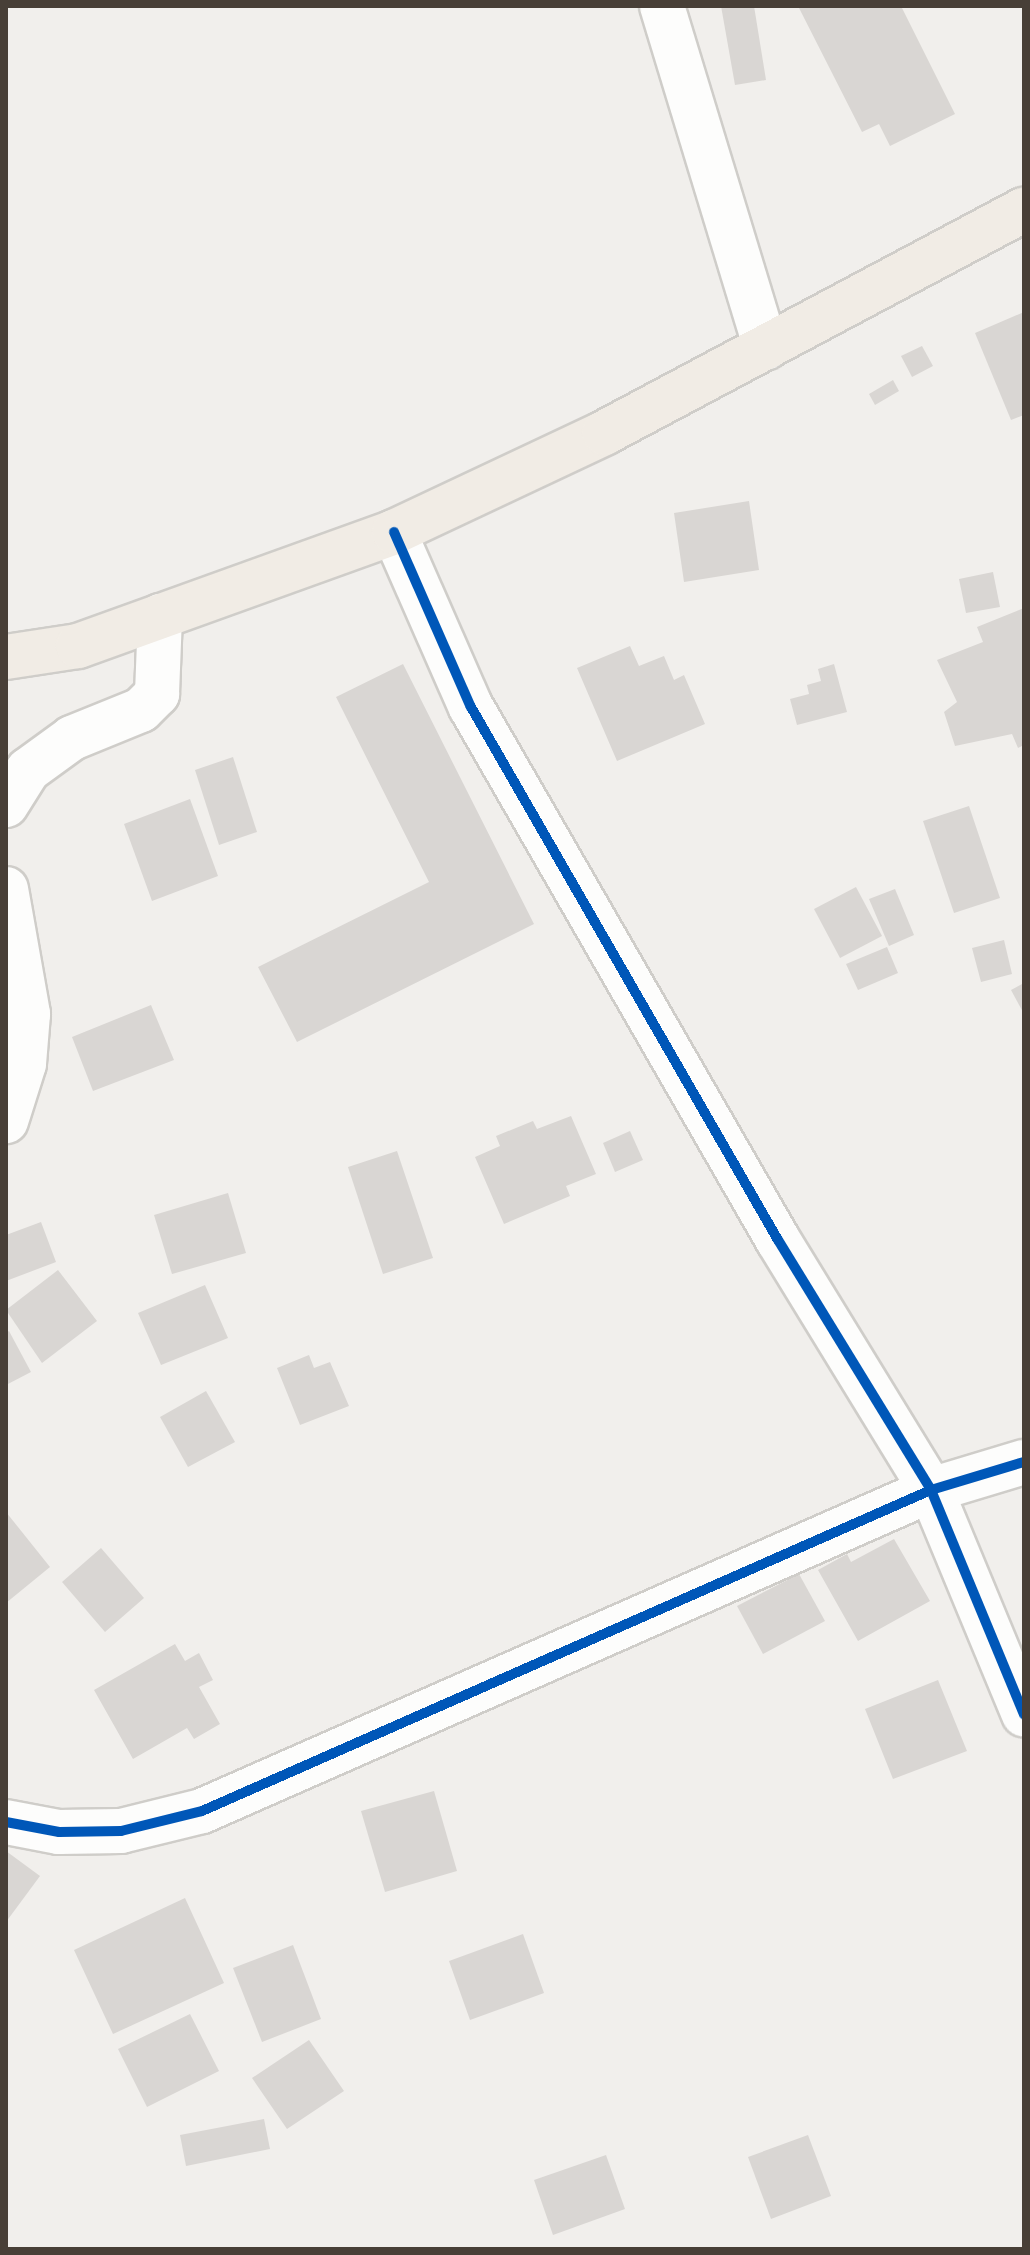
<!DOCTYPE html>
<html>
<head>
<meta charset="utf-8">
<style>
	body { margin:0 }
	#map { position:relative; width:1030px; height:2255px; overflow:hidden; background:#f1efec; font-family:"Fira Sans Condensed",sans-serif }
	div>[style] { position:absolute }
	.building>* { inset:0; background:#d9d6d3 }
	.roads { filter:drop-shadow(2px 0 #cfcdc9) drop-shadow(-2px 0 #cfcdc9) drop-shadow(0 2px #cfcdc9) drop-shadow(0 -2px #cfcdc9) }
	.minor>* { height:44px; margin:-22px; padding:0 22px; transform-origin:22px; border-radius:22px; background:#fdfdfc }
	.major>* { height:44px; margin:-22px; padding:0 22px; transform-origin:22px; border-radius:22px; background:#f1ece5 }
	.cycleway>* { height:10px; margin:-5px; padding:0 5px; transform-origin:5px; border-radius:5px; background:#0057b8 }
	span { translate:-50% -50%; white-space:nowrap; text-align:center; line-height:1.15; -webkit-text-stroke:7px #fff; paint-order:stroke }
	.frame { position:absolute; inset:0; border:8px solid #483f37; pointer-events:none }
</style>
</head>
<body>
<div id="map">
	<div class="building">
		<div style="clip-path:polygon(721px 6px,754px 6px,766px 80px,735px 85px)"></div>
		<div style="clip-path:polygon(798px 6px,901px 6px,955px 114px,890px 146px,879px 124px,862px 132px)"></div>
		<div style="clip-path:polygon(1024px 312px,1024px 415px,1011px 420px,975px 333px)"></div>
		<div style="clip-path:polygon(922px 346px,933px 366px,912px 377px,901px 356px)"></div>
		<div style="clip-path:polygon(893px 380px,899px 391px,875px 405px,869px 394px)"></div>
		<div style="clip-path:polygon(749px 501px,759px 570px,684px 582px,674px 513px)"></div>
		<div style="clip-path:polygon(993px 572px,1000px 607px,966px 613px,959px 579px)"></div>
		<div style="clip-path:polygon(1024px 608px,1024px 745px,1018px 748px,1012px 734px,955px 746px,944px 712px,957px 702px,937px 660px,983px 642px,977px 627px)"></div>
		<div style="clip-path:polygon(630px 646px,639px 666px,664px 656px,674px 680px,684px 675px,705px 724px,617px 761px,577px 668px)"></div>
		<div style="clip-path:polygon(403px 664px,534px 924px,297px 1042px,258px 967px,429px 882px,336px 697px)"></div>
		<div style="clip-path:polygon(834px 664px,847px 712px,797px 725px,790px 699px,809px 694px,807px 685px,821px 681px,818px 669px)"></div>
		<div style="clip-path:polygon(233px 757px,257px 832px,219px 845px,195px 770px)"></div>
		<div style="clip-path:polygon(190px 799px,218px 876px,152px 901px,124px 824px)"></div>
		<div style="clip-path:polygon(969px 806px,1000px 898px,954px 913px,923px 821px)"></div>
		<div style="clip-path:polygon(856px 887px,882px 936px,840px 958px,814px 909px)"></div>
		<div style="clip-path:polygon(895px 889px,914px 935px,889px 946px,869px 899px)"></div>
		<div style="clip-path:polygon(1004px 940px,1012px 974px,981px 982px,972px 948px)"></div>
		<div style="clip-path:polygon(887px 947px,898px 973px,858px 990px,846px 964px)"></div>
		<div style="clip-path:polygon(1024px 983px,1024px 1014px,1011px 990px)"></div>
		<div style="clip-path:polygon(151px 1005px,174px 1060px,93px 1091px,72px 1037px)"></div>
		<div style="clip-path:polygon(571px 1116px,596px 1174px,566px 1186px,570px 1196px,504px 1224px,475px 1157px,500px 1146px,496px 1136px,533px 1121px,537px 1129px)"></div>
		<div style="clip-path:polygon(630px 1131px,643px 1160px,615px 1172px,603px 1143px)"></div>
		<div style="clip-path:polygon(397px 1151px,433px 1258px,383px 1274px,348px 1167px)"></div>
		<div style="clip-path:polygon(228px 1193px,246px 1253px,172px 1274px,154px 1215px)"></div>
		<div style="clip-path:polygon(41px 1222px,56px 1262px,6px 1281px,6px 1235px)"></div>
		<div style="clip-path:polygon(58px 1270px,97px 1321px,42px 1363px,6px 1310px)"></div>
		<div style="clip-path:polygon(205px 1285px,228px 1338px,161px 1365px,138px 1313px)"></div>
		<div style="clip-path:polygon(9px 1331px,31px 1372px,6px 1385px,6px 1333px)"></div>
		<div style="clip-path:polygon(309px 1355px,314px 1368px,330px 1362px,349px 1406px,300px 1425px,277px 1368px)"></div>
		<div style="clip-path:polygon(206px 1391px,235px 1442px,188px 1467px,160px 1417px)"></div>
		<div style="clip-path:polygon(6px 1512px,50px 1567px,6px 1603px)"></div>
		<div style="clip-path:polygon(894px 1539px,930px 1601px,858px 1641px,818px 1570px,847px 1554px,851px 1562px)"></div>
		<div style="clip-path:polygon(101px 1548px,144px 1598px,105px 1632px,62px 1582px)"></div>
		<div style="clip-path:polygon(799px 1574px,825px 1621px,763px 1654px,737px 1606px)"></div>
		<div style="clip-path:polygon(175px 1644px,185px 1661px,199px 1653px,213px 1680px,199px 1687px,220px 1724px,194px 1739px,187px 1728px,133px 1759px,94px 1690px)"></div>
		<div style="clip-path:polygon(938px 1680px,967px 1751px,893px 1779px,865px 1709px)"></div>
		<div style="clip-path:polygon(434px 1791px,457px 1871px,385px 1892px,361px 1811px)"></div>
		<div style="clip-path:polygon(6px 1851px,40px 1876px,6px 1922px)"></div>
		<div style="clip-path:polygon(185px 1898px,224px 1983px,113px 2034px,74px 1950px)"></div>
		<div style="clip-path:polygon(523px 1934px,544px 1993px,470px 2020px,449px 1961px)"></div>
		<div style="clip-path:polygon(293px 1945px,321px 2019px,262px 2042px,233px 1968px)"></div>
		<div style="clip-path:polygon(190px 2014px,219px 2071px,147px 2107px,118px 2049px)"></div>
		<div style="clip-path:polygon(309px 2040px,344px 2091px,287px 2129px,252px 2078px)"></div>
		<div style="clip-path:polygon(264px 2119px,270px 2149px,186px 2166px,180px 2135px)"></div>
		<div style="clip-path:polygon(808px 2135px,831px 2196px,771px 2219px,748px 2157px)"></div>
		<div style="clip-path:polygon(606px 2155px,625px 2209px,553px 2235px,534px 2180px)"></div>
	</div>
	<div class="roads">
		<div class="minor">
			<div style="left:662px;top:6px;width:357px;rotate:73.1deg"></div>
			<div style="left:394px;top:532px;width:191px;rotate:66.3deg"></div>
			<div style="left:471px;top:707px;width:615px;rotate:60.06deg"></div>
			<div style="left:778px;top:1240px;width:293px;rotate:58.5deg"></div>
			<div style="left:931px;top:1490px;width:243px;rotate:67.5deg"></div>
			<div style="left:6px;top:805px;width:41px;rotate:-57.8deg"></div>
			<div style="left:28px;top:770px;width:54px;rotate:-36deg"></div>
			<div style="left:72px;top:738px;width:74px;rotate:-22.1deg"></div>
			<div style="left:141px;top:710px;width:23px;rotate:-45deg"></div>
			<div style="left:157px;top:694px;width:78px;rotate:-87.8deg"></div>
			<div style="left:6px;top:889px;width:127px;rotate:80deg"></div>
			<div style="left:28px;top:1014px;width:50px;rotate:94.6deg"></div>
			<div style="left:24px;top:1064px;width:60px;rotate:107.5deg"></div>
			<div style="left:6px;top:1822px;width:54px;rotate:10.7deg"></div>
			<div style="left:59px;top:1832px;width:62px;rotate:-0.9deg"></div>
			<div style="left:121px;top:1831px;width:83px;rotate:-13.9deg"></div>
			<div style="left:202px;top:1811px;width:797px;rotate:-23.77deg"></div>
			<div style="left:931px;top:1490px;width:97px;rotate:-16.8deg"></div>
		</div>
		<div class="major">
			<div style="left:6px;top:657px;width:73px;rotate:-8.7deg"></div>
			<div style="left:78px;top:646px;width:336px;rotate:-19.8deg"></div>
			<div style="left:394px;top:532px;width:232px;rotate:-25.2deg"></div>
			<div style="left:604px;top:433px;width:476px;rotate:-28deg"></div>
		</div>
	</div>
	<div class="cycleway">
		<div style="left:394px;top:532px;width:191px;rotate:66.3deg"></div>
		<div style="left:471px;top:707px;width:615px;rotate:60.06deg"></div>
		<div style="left:778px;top:1240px;width:293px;rotate:58.5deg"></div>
		<div style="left:931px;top:1490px;width:243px;rotate:67.5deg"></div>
		<div style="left:6px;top:1822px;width:54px;rotate:10.7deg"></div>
		<div style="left:59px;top:1832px;width:62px;rotate:-0.9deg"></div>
		<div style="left:121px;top:1831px;width:83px;rotate:-13.9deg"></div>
		<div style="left:202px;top:1811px;width:797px;rotate:-23.77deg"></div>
		<div style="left:931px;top:1490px;width:97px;rotate:-16.8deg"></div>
	</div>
	<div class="frame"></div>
</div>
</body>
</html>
